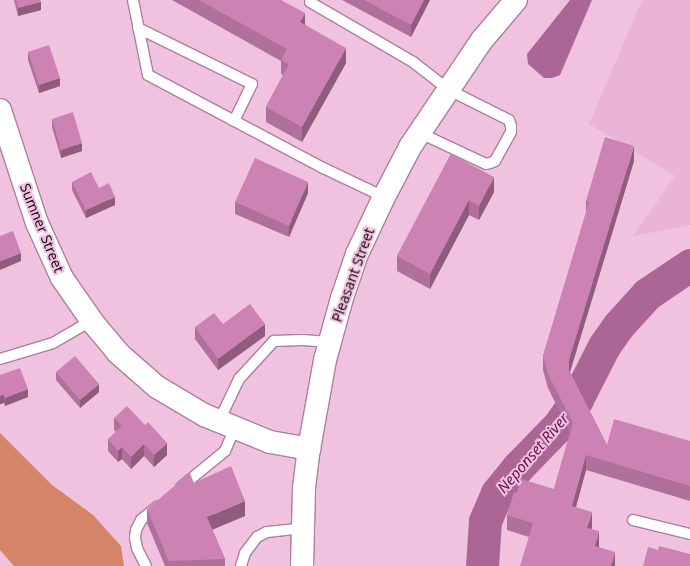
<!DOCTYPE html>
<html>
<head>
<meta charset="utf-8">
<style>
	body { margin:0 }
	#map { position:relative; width:690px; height:566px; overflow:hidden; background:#f1c2e0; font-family:"Noto Sans",sans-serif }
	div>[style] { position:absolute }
	.built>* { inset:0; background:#e9b4d6 }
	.forest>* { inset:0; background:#d68468 }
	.water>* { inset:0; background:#ac6695 }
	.river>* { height:33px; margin:-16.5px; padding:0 16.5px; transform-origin:16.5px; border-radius:16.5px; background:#ac6695 }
	.roads { filter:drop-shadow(1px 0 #ab809c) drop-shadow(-1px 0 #ab809c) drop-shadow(0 1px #ab809c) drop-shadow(0 -1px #ab809c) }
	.lane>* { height:10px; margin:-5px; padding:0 5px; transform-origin:5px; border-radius:5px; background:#fff }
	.secondary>* { height:22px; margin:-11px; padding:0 11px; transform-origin:11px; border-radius:11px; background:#fff }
	.wall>* { inset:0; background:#af719b }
	.shaded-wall>* { inset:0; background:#8f5c7e }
	.building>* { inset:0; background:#cc83b4 }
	span { translate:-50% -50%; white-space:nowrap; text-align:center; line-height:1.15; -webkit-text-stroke:4px #f1c2e0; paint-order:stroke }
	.street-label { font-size:14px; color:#170812 }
	.water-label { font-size:15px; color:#660e52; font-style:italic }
</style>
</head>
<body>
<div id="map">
	<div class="built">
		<div style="clip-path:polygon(642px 0,690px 0,690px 225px,633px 236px,675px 176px,589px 124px)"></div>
	</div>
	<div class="forest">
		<div style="clip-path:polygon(0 433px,52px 485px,93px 515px,121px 546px,124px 566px,14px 566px,0 550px)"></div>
	</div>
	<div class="water">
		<div style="clip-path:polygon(570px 0,592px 0,560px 75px,552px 78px,544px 78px,528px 64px,527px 54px)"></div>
	</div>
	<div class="river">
		<div style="left:482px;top:566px;width:45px;rotate:-86.2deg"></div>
		<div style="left:485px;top:521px;width:30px;rotate:-67deg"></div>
		<div style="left:497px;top:493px;width:33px;rotate:-51deg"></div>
		<div style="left:518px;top:467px;width:59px;rotate:-45.7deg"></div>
		<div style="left:559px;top:425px;width:32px;rotate:-55deg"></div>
		<div style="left:577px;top:399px;width:59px;rotate:-63deg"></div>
		<div style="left:604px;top:346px;width:24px;rotate:-55deg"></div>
		<div style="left:618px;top:326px;width:43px;rotate:-47.8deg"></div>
		<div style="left:647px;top:294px;width:52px;rotate:-34deg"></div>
	</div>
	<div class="roads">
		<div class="lane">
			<div style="left:133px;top:0;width:76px;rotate:78.7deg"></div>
			<div style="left:148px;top:75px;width:198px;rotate:28deg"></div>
			<div style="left:323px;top:168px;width:68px;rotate:25.4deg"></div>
			<div style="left:310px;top:2px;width:119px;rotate:30.2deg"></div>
			<div style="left:413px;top:62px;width:46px;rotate:37.9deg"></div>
			<div style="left:449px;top:90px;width:67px;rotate:26.6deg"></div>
			<div style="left:509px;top:120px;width:6px;rotate:72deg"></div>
			<div style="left:511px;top:126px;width:6px;rotate:90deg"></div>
			<div style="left:511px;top:132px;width:33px;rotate:119deg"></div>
			<div style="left:495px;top:161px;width:5px;rotate:158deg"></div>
			<div style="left:490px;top:163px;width:4px;rotate:166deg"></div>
			<div style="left:486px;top:164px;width:73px;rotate:-154.8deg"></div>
			<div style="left:138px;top:28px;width:127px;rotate:26.2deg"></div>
			<div style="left:252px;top:84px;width:41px;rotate:115.9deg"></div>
			<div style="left:0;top:359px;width:55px;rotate:-16.8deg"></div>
			<div style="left:53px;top:343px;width:44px;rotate:-30.1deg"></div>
			<div style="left:219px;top:421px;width:47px;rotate:-64.5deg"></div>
			<div style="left:239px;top:379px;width:52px;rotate:-47.4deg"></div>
			<div style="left:274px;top:341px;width:28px;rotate:-2deg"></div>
			<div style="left:302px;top:340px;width:28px;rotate:4deg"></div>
			<div style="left:181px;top:487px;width:57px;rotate:-39.3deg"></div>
			<div style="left:225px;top:451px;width:25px;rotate:-67deg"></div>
			<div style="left:633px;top:520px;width:59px;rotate:13.8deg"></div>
			<div style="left:146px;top:566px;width:20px;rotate:-117deg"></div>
			<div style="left:137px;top:548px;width:10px;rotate:-101deg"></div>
			<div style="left:135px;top:538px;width:8px;rotate:-83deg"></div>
			<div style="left:136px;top:530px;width:11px;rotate:-63deg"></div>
			<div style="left:141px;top:520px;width:22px;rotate:-39deg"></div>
			<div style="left:241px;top:566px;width:14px;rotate:-73deg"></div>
			<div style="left:245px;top:553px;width:20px;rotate:-53deg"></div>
			<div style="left:257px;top:537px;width:11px;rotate:-27deg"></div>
			<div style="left:267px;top:532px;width:37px;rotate:-6deg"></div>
		</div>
		<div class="secondary">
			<div style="left:0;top:110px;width:119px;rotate:71.9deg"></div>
			<div style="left:37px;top:223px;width:60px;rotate:65.6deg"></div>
			<div style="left:62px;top:278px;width:56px;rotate:55.2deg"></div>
			<div style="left:94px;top:324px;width:38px;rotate:50deg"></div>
			<div style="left:118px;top:353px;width:52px;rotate:41.1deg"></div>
			<div style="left:157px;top:387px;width:55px;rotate:30.8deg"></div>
			<div style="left:204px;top:415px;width:71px;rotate:22.2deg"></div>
			<div style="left:270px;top:442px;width:40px;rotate:10deg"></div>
			<div style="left:302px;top:566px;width:78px;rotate:-88.5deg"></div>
			<div style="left:304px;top:488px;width:39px;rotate:-83deg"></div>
			<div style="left:309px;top:449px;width:90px;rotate:-79.8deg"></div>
			<div style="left:325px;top:360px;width:64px;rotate:-74.7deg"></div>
			<div style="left:342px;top:298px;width:46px;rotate:-71.2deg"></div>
			<div style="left:357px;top:254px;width:63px;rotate:-64.7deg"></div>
			<div style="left:384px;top:197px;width:56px;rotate:-62.5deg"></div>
			<div style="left:410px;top:147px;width:129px;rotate:-56.1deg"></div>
			<div style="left:482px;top:40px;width:52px;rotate:-49.6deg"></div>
		</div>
	</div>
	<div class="wall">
		<div style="clip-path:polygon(14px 0,40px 0,41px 10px,18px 16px)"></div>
		<div style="clip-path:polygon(172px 0,281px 0,305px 25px,346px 63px,302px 142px,266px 122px,266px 107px,283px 75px,281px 74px,281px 61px)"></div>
		<div style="clip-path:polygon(342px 0,430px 0,411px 37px)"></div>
		<div style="clip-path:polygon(28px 52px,60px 86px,39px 93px,28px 60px)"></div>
		<div style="clip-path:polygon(52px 119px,82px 151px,61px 158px,52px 127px)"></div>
		<div style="clip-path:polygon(451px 154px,494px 192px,479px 220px,469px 215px,430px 289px,397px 271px,397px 256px)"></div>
		<div style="clip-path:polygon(634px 161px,570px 372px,607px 445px,690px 441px,690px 501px,586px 470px,576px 507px,592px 527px,591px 529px,599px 546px,599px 547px,615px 566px,529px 537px,507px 530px,507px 515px,517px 493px,554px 489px,570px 433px,548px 388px,543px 370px,543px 356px,586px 213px,586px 201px)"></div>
		<div style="clip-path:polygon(72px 182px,99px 188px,115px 205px,86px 218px,72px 190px)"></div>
		<div style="clip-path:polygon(308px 193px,289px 237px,235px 214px,235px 202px)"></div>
		<div style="clip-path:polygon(223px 324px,265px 336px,218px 370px,195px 339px,195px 327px)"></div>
		<div style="clip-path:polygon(56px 372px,99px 392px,80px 408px,56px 380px)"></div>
		<div style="clip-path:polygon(0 375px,28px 397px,5px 406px,4px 403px,0 404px)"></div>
		<div style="clip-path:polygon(114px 418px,167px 455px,154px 467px,144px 456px,131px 469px,122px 459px,118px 462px,108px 451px,108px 439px,116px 432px,114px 430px)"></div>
		<div style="clip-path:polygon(147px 509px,245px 516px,212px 529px,225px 559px,225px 566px,165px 566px,147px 523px)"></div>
	</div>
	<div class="shaded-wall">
		<div style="clip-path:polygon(424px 0,430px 0,411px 37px,411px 25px)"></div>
		<div style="clip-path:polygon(41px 2px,41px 10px,18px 16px,18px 8px)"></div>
		<div style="clip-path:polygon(305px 13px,305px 28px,300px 22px)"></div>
		<div style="clip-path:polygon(346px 48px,346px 63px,302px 142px,302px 127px)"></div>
		<div style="clip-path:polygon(60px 78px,60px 86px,39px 93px,39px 85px)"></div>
		<div style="clip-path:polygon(82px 143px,82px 151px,61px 158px,61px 150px)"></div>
		<div style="clip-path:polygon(634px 146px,634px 161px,569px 375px,569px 385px,569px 360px)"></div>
		<div style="clip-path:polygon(494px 177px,494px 192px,479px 220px,479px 206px)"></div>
		<div style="clip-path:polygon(308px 182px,308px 193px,289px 237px,289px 226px)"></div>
		<div style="clip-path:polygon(115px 197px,115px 205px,86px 218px,86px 210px)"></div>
		<div style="clip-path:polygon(469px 200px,469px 215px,430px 289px,430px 274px)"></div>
		<div style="clip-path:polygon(21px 253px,21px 261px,0 270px,0 261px)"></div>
		<div style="clip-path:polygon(265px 324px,265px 336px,218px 370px,218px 359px)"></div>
		<div style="clip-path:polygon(99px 384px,99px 392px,80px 408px,80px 400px)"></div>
		<div style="clip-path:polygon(28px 389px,28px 397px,5px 406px,5px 398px)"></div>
		<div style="clip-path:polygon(4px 395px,4px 403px,0 404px,0 396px)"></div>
		<div style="clip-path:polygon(167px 443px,167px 455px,154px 467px,154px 455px)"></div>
		<div style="clip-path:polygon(144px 444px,144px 456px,131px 469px,131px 457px)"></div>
		<div style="clip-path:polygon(122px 447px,122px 459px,118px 462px,118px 451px)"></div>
		<div style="clip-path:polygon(586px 455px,586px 470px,572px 521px,572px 506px)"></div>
		<div style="clip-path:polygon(245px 501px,245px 516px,207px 532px,207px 517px)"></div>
		<div style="clip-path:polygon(592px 512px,592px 527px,587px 542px,587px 528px)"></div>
		<div style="clip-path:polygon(599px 531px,599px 546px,595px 561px,595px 546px)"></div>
		<div style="clip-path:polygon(615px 552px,615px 566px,611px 566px)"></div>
	</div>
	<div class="building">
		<div style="clip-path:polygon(16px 0,40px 0,41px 2px,18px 8px)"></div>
		<div style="clip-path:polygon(199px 0,281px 0,305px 13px,300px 22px,346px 48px,302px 127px,266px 107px,289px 64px,281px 60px,287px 49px)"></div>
		<div style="clip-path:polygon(364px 0,424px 0,411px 25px)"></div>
		<div style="clip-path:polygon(49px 45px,60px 78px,39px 85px,28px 52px)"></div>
		<div style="clip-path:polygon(73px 112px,82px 143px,61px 150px,52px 119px)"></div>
		<div style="clip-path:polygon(605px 137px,634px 146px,569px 360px,569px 370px,607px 445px,614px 419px,690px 441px,690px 486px,586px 455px,572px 506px,592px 512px,587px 528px,599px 531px,595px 546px,615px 552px,611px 566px,520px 566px,533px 523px,507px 515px,514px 492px,517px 493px,521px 479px,554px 489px,573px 423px,548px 374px,543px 356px,589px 202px,586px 201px)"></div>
		<div style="clip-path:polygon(451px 154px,494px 177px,479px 206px,469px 200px,430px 274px,397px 256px)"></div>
		<div style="clip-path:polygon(255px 158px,308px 182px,289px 226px,235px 202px)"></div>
		<div style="clip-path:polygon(91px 172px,99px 188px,109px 183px,115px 197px,86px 210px,72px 182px)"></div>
		<div style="clip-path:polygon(13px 231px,21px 253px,0 261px,0 236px)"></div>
		<div style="clip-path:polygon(250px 304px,265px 324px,218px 359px,195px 327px,214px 313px,223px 324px)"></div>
		<div style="clip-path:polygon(75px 356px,99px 384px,80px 400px,56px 372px)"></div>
		<div style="clip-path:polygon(20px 368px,28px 389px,5px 398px,4px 395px,0 396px,0 375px)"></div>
		<div style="clip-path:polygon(127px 406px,145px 425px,148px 422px,167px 443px,154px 455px,144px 444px,131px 457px,122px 447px,118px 451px,108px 439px,122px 426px,114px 418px)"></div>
		<div style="clip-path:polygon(231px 466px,245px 501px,207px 517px,225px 559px,169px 561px,147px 509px,190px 473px,194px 483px)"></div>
		<div style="clip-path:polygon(659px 546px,690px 554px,690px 566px,643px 566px,648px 547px,658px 550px)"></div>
	</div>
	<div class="street-label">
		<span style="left:42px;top:228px;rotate:68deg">Sumner Street</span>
		<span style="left:353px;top:275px;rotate:-70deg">Pleasant Street</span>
	</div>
	<div class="water-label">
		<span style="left:533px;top:453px;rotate:-49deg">Neponset River</span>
	</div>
</div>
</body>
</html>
